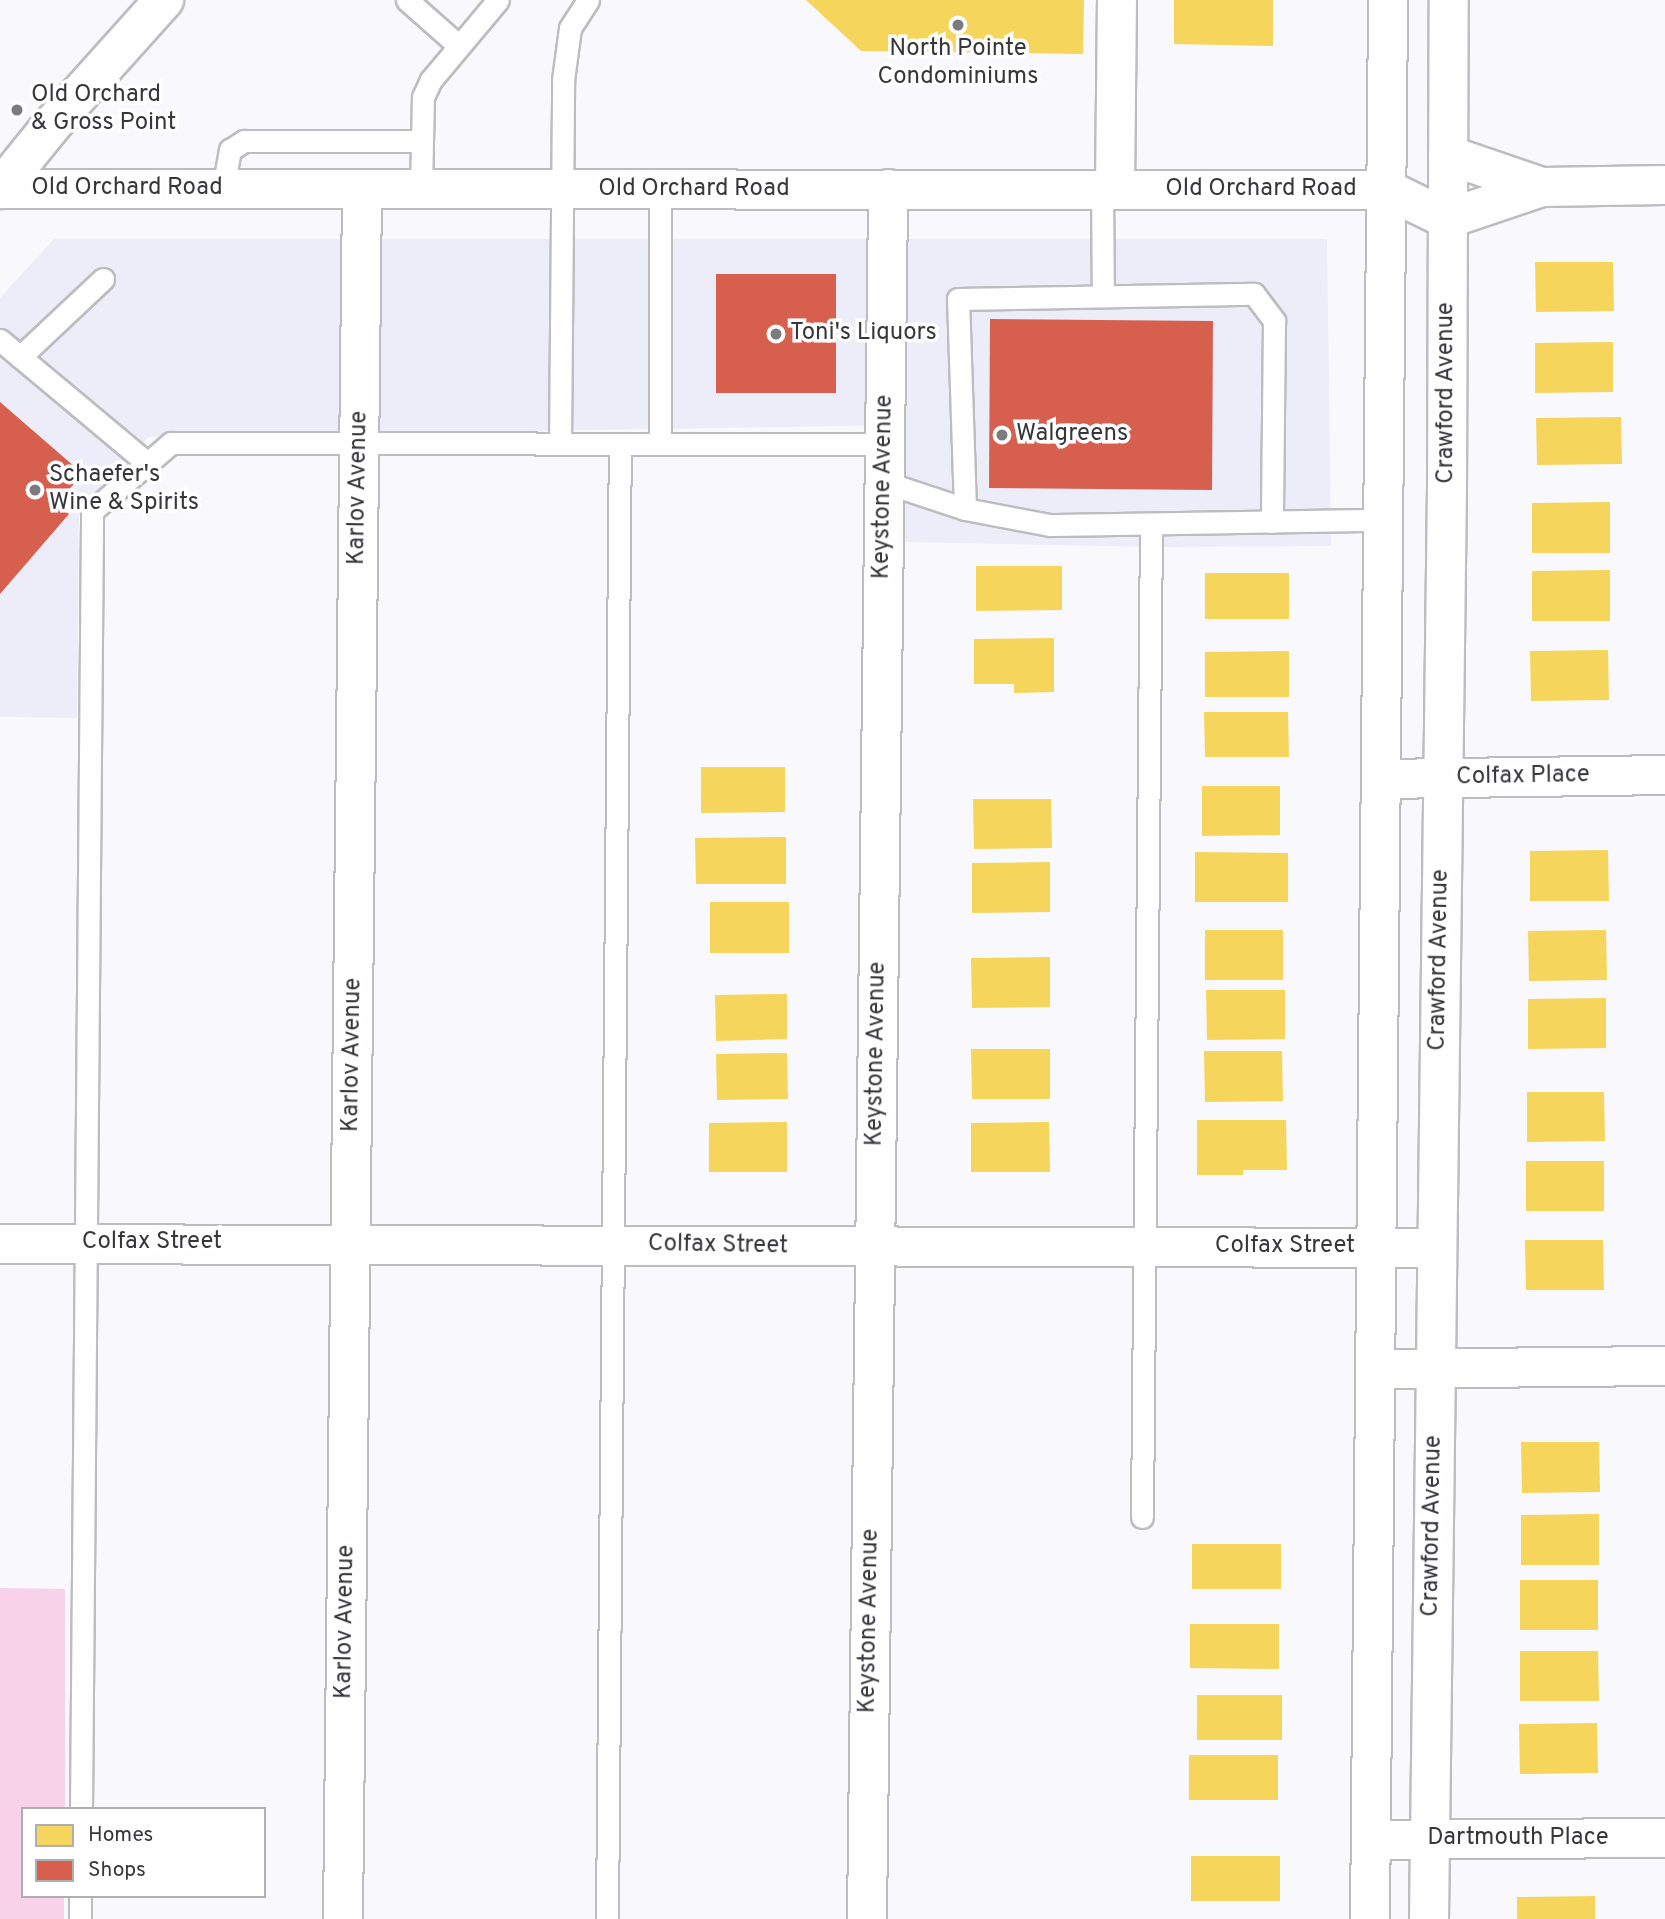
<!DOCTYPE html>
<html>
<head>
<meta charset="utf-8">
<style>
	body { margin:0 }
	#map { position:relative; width:1665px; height:1919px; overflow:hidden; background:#f8f8fd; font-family:Overpass,sans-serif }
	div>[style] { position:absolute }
	.built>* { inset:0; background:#edecf9 }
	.green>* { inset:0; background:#f8d2e8 }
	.homes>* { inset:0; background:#f6d55c }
	.shops>* { inset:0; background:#d6604d }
	.roads { filter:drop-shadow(2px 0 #bdbdc0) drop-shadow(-2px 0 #bdbdc0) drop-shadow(0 2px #bdbdc0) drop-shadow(0 -2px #bdbdc0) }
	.service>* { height:21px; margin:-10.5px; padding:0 10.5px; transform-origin:10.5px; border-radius:10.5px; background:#fefeff }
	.minor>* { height:38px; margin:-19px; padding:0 19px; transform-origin:19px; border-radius:19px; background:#fefeff }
	.secondary>* { height:38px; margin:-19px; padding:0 19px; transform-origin:19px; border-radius:19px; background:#fefeff }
	.dots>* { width:19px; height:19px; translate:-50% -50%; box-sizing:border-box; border:4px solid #fff; border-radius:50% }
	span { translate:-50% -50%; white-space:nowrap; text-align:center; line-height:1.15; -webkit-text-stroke:7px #fff; paint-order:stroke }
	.poi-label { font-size:24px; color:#37373b }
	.left { translate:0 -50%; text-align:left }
	.street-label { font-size:24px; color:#37373b }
	.legend { position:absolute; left:21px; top:1807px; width:245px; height:91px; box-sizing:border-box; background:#fff; border:2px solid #afafb1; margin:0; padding:9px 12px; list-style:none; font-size:21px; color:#37373b }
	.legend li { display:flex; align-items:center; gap:14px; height:35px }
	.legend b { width:35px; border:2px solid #afafb1 }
</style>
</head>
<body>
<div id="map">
	<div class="built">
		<div style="clip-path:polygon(54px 239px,1327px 239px,1331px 546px,1157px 547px,905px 542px,902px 425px,149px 437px,79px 511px,77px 718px,0 717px,0 298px)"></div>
	</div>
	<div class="green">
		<div style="clip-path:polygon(0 1588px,65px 1589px,65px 1809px,23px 1809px,23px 1896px,64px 1896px,64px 1919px,0 1919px)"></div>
	</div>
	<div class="homes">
		<div style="clip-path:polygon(806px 0,1084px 0,1083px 54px,861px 51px)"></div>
		<div style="clip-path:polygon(1174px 0,1273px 0,1273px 46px,1174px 44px)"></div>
		<div style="clip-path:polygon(1535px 262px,1613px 262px,1614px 311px,1536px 312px)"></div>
		<div style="clip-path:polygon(1613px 342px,1613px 392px,1535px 393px,1535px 343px)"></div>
		<div style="clip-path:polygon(1621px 417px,1622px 464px,1537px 465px,1536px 418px)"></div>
		<div style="clip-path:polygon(1610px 502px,1610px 553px,1532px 553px,1532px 503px)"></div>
		<div style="clip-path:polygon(976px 566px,1062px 566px,1062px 610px,976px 611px)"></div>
		<div style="clip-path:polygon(1610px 570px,1610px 621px,1532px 621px,1532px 571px)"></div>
		<div style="clip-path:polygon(1205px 573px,1289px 573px,1289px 619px,1205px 619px)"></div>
		<div style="clip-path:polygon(1054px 638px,1054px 692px,1014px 693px,1014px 684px,974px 684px,974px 639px)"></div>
		<div style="clip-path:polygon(1608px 650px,1609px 700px,1531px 701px,1530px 651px)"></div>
		<div style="clip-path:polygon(1289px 651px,1289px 697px,1205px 697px,1205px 652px)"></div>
		<div style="clip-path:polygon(1204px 712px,1288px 712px,1289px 757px,1205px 757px)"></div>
		<div style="clip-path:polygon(701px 767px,785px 767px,785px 812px,701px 813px)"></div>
		<div style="clip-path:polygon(1202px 786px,1280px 786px,1280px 835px,1202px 836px)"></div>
		<div style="clip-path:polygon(973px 799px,1051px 799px,1052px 848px,974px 849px)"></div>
		<div style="clip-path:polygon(786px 837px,786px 884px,696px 884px,695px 838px)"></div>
		<div style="clip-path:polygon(1608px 850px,1609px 901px,1530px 901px,1530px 851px)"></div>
		<div style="clip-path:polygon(1195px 852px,1288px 853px,1288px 902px,1195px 902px)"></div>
		<div style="clip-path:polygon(1050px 862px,1050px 912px,972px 913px,972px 863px)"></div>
		<div style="clip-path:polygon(710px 902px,789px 902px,789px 953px,710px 953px)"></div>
		<div style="clip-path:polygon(1205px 930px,1283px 930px,1283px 980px,1205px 980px)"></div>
		<div style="clip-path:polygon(1606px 930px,1607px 980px,1529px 981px,1528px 931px)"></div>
		<div style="clip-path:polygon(1050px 957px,1050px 1007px,972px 1008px,971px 958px)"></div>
		<div style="clip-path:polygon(1206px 990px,1285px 990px,1285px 1039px,1207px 1040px)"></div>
		<div style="clip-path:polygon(787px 994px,787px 1039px,716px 1041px,715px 995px)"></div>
		<div style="clip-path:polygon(1606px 998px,1606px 1048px,1528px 1049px,1528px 999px)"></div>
		<div style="clip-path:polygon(971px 1049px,1050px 1049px,1050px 1099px,972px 1099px)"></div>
		<div style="clip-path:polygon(1204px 1051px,1282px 1051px,1283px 1101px,1205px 1102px)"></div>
		<div style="clip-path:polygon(787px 1053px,788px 1099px,717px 1100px,716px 1054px)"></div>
		<div style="clip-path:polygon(1527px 1092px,1604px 1092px,1605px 1141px,1527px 1142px)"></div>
		<div style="clip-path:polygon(1197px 1120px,1286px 1120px,1287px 1170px,1243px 1170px,1243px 1175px,1197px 1175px)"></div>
		<div style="clip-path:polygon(787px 1122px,787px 1172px,709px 1172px,709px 1123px)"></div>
		<div style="clip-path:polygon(1049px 1122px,1050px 1172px,971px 1172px,971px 1123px)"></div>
		<div style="clip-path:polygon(1526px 1161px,1604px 1161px,1604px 1211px,1526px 1211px)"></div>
		<div style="clip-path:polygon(1525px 1240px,1603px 1240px,1604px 1290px,1526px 1290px)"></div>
		<div style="clip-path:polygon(1521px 1442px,1599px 1442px,1600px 1492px,1522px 1493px)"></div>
		<div style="clip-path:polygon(1599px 1514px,1599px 1565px,1521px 1565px,1521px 1515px)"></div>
		<div style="clip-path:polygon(1192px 1544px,1281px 1544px,1281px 1589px,1192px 1589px)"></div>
		<div style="clip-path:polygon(1520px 1580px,1598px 1580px,1598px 1630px,1520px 1630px)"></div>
		<div style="clip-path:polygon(1190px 1624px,1279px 1624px,1279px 1669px,1190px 1668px)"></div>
		<div style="clip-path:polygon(1520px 1651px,1598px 1651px,1599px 1701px,1520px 1701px)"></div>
		<div style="clip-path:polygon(1197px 1695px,1282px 1695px,1282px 1740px,1197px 1740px)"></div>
		<div style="clip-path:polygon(1597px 1723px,1598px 1773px,1520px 1774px,1519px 1724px)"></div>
		<div style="clip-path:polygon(1189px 1755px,1278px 1755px,1278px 1800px,1189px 1800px)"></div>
		<div style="clip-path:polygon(1191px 1856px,1280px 1856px,1280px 1901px,1191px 1901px)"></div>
		<div style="clip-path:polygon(1595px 1896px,1595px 1919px,1517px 1919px,1517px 1897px)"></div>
	</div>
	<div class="shops">
		<div style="clip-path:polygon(716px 274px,836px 274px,836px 393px,716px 393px)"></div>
		<div style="clip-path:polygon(990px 319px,1213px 321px,1212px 490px,989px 488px)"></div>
		<div style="clip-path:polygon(0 402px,83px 474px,55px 505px,69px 514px,0 594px)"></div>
	</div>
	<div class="roads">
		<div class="service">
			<div style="left:407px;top:0;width:69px;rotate:41.5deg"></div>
			<div style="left:223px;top:189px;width:40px;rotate:-80deg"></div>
			<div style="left:230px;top:150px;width:17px;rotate:-33deg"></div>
			<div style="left:244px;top:141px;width:178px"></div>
			<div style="left:1102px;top:189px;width:107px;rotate:89.5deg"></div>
			<div style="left:421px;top:190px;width:93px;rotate:-88.8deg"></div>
			<div style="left:423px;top:97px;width:19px;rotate:-65deg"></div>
			<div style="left:431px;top:80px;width:104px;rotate:-50.1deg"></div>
			<div style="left:660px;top:190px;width:254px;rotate:90deg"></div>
			<div style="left:0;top:340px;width:192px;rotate:39.9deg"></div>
			<div style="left:20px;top:357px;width:114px;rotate:-43.2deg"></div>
			<div style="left:560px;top:444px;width:364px;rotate:-89.5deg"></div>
			<div style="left:563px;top:80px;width:52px;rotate:-82.3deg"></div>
			<div style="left:570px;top:28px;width:33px;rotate:-57deg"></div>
			<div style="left:884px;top:482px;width:85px;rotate:18.4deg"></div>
			<div style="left:965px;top:509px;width:86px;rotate:10.7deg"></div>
			<div style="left:1050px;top:525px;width:335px;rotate:-0.9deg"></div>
			<div style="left:965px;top:509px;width:210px;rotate:-91.9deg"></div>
			<div style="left:958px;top:299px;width:296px;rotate:-1deg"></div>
			<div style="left:1254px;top:294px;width:34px;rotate:53deg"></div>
			<div style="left:1274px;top:321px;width:201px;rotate:90.6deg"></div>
			<div style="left:1142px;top:1517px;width:993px;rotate:-89.48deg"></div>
			<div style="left:81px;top:1809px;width:1298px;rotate:-89.51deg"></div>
			<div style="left:92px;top:511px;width:104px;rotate:-40.7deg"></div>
			<div style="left:171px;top:443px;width:714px;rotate:0.08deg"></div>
			<div style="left:80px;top:1919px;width:23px;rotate:-90deg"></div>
			<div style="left:607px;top:1919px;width:1475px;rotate:-89.5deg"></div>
		</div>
		<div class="minor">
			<div style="left:1448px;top:155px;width:99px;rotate:18.8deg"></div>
			<div style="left:1115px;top:189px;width:189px;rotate:-89.4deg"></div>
			<div style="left:1447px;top:219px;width:100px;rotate:-18.6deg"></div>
			<div style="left:1542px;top:187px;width:123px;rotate:-0.9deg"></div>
			<div style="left:1382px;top:779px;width:283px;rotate:-0.8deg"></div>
			<div style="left:0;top:1244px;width:1437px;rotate:0.16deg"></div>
			<div style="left:1376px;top:1369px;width:289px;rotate:-0.6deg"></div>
			<div style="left:1371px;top:1840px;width:294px;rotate:-0.4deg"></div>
			<div style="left:343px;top:1919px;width:1729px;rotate:-89.37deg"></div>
			<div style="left:867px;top:1919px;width:1730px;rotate:-89.3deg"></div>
		</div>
		<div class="secondary">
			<div style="left:0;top:189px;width:1388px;rotate:0.04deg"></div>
			<div style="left:1388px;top:190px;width:66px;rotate:26.2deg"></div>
			<div style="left:0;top:189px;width:80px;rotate:-51.1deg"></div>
			<div style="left:50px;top:127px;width:171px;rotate:-48.1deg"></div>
			<div style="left:1370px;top:1919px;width:1919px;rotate:-89.46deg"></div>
			<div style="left:1429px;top:1919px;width:1432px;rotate:-89.28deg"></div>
			<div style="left:1447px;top:487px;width:487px;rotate:-89.8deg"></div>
		</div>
	</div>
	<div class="dots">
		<div style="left:958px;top:25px;background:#7b7b7f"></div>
		<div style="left:17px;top:110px;background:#7b7b7f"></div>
		<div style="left:776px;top:334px;background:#7b7b7f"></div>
		<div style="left:1002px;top:435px;background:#7b7b7f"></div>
		<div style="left:35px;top:490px;background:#7b7b7f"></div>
	</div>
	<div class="poi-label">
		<span style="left:958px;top:64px">North Pointe<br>Condominiums</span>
		<span class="left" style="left:31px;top:110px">Old Orchard<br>&amp; Gross Point</span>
		<span class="left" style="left:790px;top:334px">Toni's Liquors</span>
		<span class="left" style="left:1016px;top:435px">Walgreens</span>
		<span class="left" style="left:49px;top:490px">Schaefer's<br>Wine &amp; Spirits</span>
	</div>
	<div class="street-label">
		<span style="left:127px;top:189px">Old Orchard Road</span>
		<span style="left:694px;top:190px">Old Orchard Road</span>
		<span style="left:1261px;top:190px">Old Orchard Road</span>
		<span style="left:1447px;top:393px;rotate:-90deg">Crawford Avenue</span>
		<span style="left:884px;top:487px;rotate:-89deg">Keystone Avenue</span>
		<span style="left:359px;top:488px;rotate:-89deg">Karlov Avenue</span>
		<span style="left:1523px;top:777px;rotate:-1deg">Colfax Place</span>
		<span style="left:1440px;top:960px;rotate:-89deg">Crawford Avenue</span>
		<span style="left:877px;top:1054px;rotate:-89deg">Keystone Avenue</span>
		<span style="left:353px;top:1055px;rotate:-89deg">Karlov Avenue</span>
		<span style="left:152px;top:1243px">Colfax Street</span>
		<span style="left:718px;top:1246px;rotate:1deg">Colfax Street</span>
		<span style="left:1285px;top:1247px">Colfax Street</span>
		<span style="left:1433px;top:1526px;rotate:-89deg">Crawford Avenue</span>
		<span style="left:870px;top:1621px;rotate:-89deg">Keystone Avenue</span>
		<span style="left:346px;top:1622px;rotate:-89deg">Karlov Avenue</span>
		<span style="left:1518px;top:1839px">Dartmouth Place</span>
	</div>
	<ul class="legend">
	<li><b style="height:19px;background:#f6d55c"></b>Homes</li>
	<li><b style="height:19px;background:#d6604d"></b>Shops</li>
	</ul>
</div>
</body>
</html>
